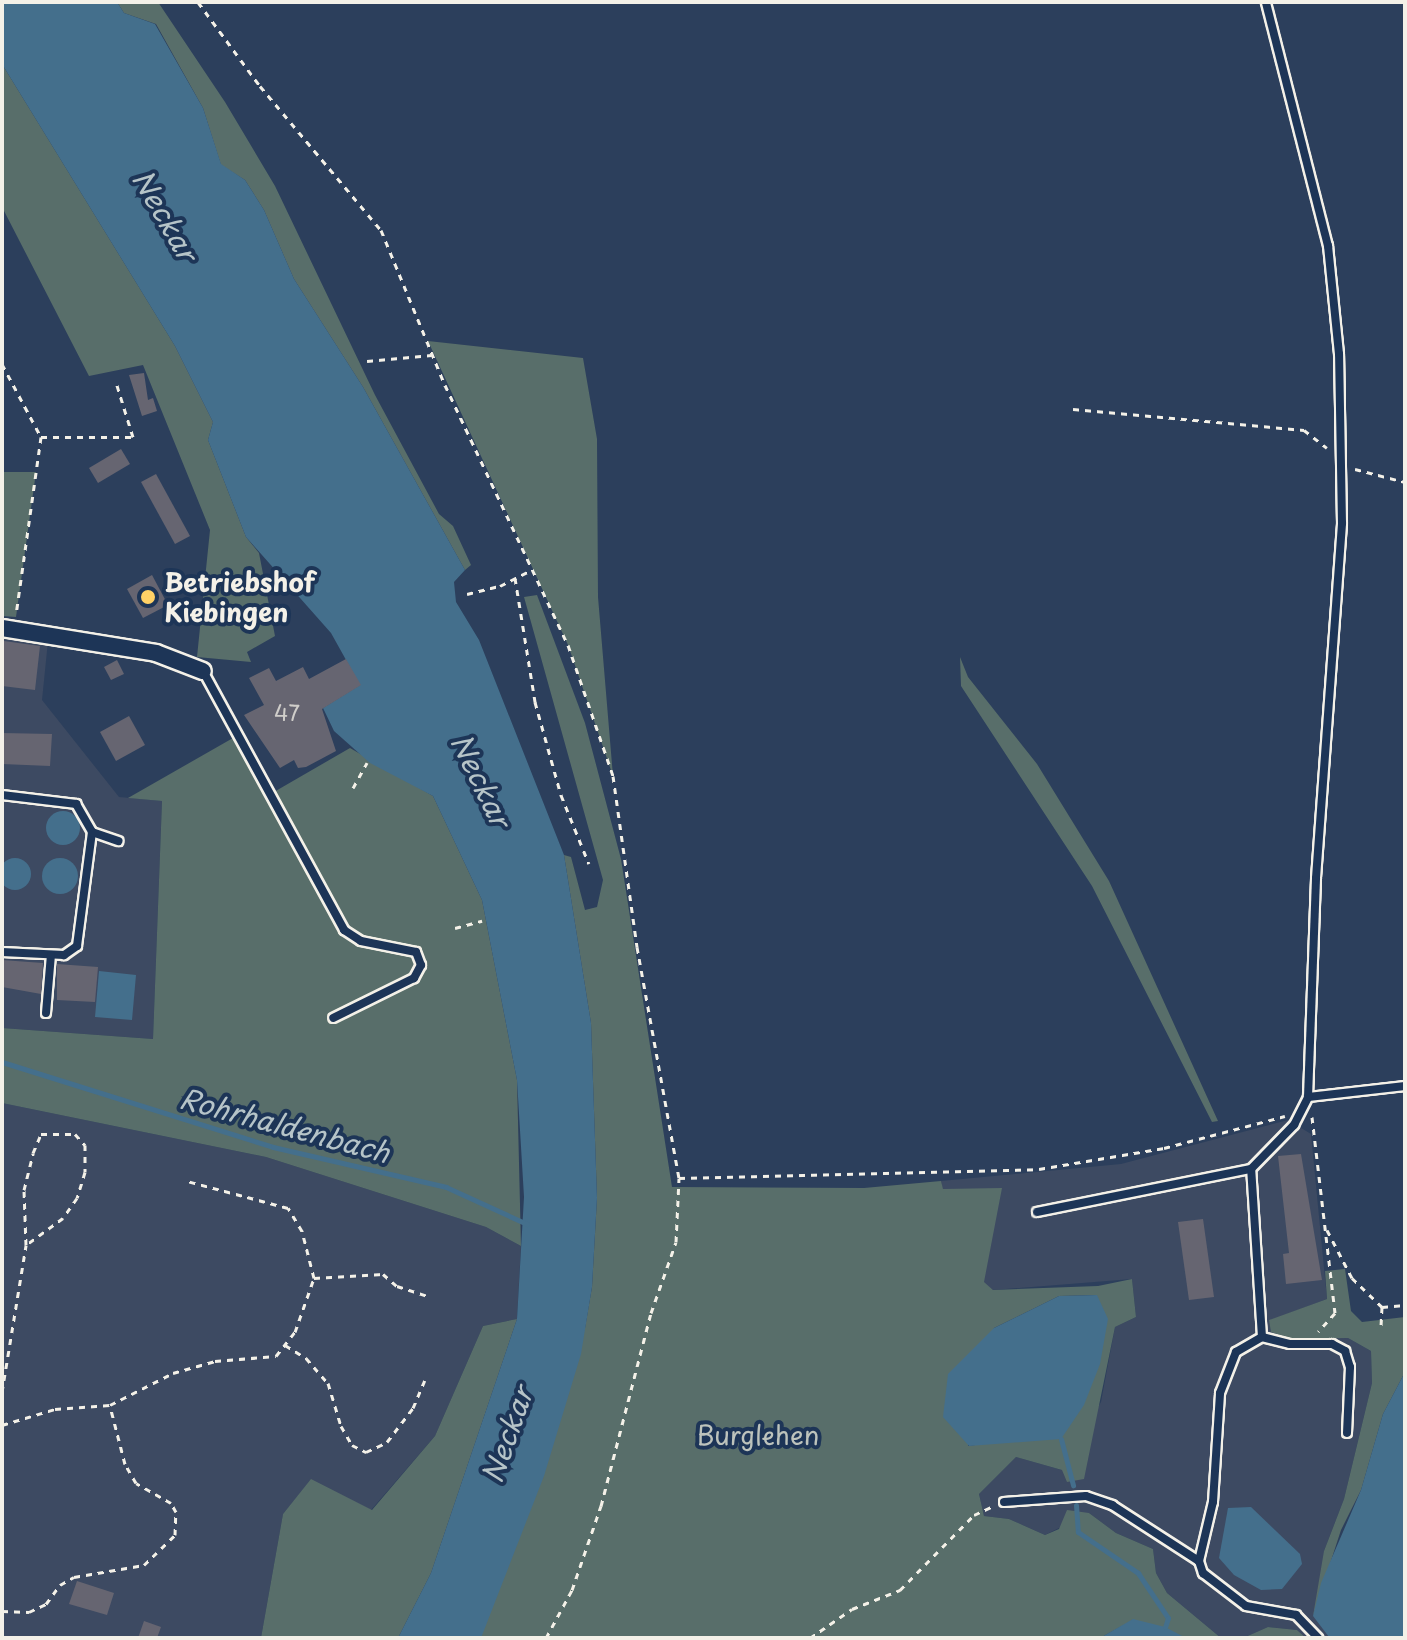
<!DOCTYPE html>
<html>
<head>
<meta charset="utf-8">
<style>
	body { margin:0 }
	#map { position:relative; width:1407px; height:1640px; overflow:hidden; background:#2c3f5c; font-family:"Playpen Sans",sans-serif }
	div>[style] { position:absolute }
	.built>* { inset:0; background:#3d4a62 }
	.green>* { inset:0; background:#586e6a }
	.water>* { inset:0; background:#446f8c }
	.round { border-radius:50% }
	.stream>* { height:5px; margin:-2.5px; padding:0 2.5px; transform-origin:2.5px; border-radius:2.5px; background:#446f8c }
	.building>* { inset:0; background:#666571 }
	.path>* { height:3px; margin-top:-1.5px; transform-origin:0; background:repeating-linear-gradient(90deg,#f4f1e8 0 6px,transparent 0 12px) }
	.roads { filter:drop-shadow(2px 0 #f4f1e8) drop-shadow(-2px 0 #f4f1e8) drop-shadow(0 2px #f4f1e8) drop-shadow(0 -2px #f4f1e8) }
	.lane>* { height:8px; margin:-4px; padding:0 4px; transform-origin:4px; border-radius:4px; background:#1d3557 }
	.street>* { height:16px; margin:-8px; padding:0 8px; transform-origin:8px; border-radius:8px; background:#1d3557 }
	.dots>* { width:22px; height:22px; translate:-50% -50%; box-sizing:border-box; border:4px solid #1d3557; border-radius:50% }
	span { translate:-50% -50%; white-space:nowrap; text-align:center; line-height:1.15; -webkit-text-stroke:8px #1d3557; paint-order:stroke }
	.number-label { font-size:22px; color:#d0ceca }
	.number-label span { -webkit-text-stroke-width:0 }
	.poi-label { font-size:26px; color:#f4f1e8; font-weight:700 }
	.left { translate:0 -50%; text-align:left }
	.park-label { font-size:26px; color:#bdc3bc }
	.water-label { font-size:28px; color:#b6c4c8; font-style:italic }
	.frame { position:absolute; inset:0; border:4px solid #f4f1e8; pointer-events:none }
</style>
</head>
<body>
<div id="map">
	<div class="built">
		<div style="clip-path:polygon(2px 636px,48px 641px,42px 700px,119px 797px,162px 801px,153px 1039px,2px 1028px)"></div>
		<div style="clip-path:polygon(2px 1103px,266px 1157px,486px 1227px,521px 1246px,517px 1319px,483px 1326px,435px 1436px,371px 1510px,311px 1480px,283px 1514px,261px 1638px,2px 1638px)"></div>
		<div style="clip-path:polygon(1288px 1120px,1311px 1134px,1327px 1299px,1269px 1321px,1292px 1339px,1348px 1338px,1371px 1351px,1372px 1383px,1344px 1499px,1324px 1551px,1329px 1637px,1340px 1638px,1306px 1638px,1297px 1630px,1268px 1627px,1243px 1638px,1221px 1638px,1167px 1593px,1156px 1573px,1153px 1549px,1116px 1533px,1089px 1513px,1045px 1535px,1009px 1519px,984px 1516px,979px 1494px,1016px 1457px,1062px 1470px,1101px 1402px,1115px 1327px,1136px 1317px,1132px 1279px,993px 1290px,973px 1275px,953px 1244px,941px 1181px,1121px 1164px)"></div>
	</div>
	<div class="green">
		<div style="clip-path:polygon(117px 2px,158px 2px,225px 102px,275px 186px,375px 395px,439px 514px,453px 526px,471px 565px,465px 570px,363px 387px,294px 279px,264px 210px,245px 180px,221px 165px,203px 108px,156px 24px,124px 13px)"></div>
		<div style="clip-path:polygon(2px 64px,175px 346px,213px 422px,208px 440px,246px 537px,259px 553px,275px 636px,247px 652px,251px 662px,197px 657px,210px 530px,143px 365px,89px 376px,2px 207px)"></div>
		<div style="clip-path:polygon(428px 341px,583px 358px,597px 439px,598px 597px,613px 776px,568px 645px)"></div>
		<div style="clip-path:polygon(2px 472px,36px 472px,16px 617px,2px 616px)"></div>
		<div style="clip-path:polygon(evenodd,537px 595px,585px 723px,621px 859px,672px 1187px,864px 1188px,941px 1181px,943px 1189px,1002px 1188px,984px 1282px,993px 1290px,1098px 1286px,1132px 1279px,1136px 1317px,1115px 1327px,1084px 1479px,1067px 1482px,1062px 1470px,1016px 1457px,979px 1494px,984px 1516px,1009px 1519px,1045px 1535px,1059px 1529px,1067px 1510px,1089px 1513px,1116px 1533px,1153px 1549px,1156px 1573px,1167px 1593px,1221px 1638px,1186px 1638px,1133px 1620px,1100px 1638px,471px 1638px,585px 1328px,592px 1287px,597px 1198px,591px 1023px,564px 855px,571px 857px,585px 910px,597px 907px,603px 880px,524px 597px,537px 595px,1096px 1295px,1013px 1440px,968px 1446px,994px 1328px,1059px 1296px,1096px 1295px)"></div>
		<div style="clip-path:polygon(960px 657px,968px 677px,1037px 764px,1109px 881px,1218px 1121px,1212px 1122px,1092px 886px,961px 686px)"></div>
		<div style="clip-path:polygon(233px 738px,267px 796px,350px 748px,433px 796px,482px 900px,517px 1080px,521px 1246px,486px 1227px,266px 1157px,2px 1103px,2px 1028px,153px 1039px,162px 801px,128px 798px)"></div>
		<div style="clip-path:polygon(1345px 1269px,1351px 1311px,1362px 1322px,1405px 1317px,1405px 1372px,1383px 1414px,1361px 1490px,1341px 1530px,1313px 1616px,1324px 1551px,1344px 1499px,1372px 1383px,1371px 1351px,1348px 1338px,1292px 1339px,1271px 1332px,1269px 1320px,1327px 1299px,1325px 1271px)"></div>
		<div style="clip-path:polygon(517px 1319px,431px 1573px,398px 1638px,261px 1638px,283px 1514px,311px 1479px,372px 1510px,435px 1436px,483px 1326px)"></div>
		<div style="clip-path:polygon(1268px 1627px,1297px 1630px,1306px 1638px,1243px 1638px)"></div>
	</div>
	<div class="water">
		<div style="clip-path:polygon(2px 2px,117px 2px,124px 13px,155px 24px,203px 108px,221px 164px,245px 180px,264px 210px,294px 279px,363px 387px,465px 570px,454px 582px,456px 602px,479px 640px,564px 855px,591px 1023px,597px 1198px,592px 1287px,581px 1354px,544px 1476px,481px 1638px,398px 1638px,431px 1573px,517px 1319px,524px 1197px,517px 1080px,482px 900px,433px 796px,370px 763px,334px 731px,323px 708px,360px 685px,331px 633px,246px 537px,208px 440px,213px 422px,175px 346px,2px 64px)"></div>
		<div class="round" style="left:46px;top:811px;width:34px;height:34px"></div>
		<div class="round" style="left:-1px;top:858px;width:32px;height:32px"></div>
		<div class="round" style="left:42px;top:858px;width:36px;height:36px"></div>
		<div style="clip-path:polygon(99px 971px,136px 975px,132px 1020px,95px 1017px)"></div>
		<div style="clip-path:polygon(1097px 1295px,1108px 1319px,1100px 1364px,1084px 1405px,1061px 1439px,969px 1446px,943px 1417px,948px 1374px,994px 1328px,1059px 1296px)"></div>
		<div style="clip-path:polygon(1405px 1372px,1405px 1638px,1329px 1637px,1313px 1616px,1321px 1583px,1361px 1490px,1383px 1414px)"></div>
		<div style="clip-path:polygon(1251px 1507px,1300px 1554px,1302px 1564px,1282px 1589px,1261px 1590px,1234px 1575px,1219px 1558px,1228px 1508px)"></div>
		<div style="clip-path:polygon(1133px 1619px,1165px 1627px,1186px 1638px,1100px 1638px)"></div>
	</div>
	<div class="stream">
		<div style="left:2px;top:1062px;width:284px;rotate:17.4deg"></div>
		<div style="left:273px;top:1147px;width:178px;rotate:13deg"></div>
		<div style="left:446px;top:1187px;width:89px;rotate:24.6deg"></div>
		<div style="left:1061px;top:1439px;width:48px;rotate:75.4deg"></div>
		<div style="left:1076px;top:1505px;width:27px;rotate:86deg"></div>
		<div style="left:1078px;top:1532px;width:73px;rotate:34.3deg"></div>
		<div style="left:1138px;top:1573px;width:54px;rotate:56.3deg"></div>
		<div style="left:1168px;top:1618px;width:9px;rotate:108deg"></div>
	</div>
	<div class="building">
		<div style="clip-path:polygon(144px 373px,148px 400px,153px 398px,157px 411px,142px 416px,129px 375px)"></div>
		<div style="clip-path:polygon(121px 449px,130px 464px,98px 483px,89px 468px)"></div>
		<div style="clip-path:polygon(156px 474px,190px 536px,175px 544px,141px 482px)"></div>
		<div style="clip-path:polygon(152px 575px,168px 605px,143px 618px,127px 589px)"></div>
		<div style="clip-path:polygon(4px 641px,40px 646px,35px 690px,2px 686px)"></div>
		<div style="clip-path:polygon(346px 659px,361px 685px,322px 709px,336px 751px,306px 767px,298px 768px,294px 760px,280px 768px,244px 715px,264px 705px,249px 678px,269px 668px,276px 681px,303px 667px,309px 679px)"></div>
		<div style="clip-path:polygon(117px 660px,124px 674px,111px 680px,104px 667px)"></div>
		<div style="clip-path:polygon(129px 716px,145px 745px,116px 761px,100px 732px)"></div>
		<div style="clip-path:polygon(2px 733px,52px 734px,50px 766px,2px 764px)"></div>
		<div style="clip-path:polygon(2px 960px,43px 963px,41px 994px,2px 987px)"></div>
		<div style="clip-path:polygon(57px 964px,98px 967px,95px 1002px,57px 1000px)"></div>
		<div style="clip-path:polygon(1301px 1154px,1322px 1280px,1286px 1284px,1283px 1254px,1289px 1253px,1278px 1156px)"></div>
		<div style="clip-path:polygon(1203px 1219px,1214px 1297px,1189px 1300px,1178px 1222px)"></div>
		<div style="clip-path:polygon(77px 1581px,114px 1593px,107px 1615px,69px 1604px)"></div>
		<div style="clip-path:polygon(144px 1621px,161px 1627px,157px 1638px,138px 1638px)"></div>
	</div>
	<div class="path">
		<div style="left:198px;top:2px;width:104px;rotate:53.6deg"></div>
		<div style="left:260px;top:86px;width:188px;rotate:50deg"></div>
		<div style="left:381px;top:230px;width:168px;rotate:67.6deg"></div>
		<div style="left:445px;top:385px;width:288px;rotate:64.7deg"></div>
		<div style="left:568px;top:645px;width:139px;rotate:71deg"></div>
		<div style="left:613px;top:776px;width:173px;rotate:82deg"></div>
		<div style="left:637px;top:947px;width:235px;rotate:79.7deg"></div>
		<div style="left:679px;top:1178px;width:360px;rotate:-1.4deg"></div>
		<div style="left:1039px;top:1169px;width:127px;rotate:-9.5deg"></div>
		<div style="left:1164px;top:1148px;width:125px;rotate:-14.8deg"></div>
		<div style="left:367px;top:361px;width:65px;rotate:-5.3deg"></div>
		<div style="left:2px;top:364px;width:83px;rotate:61.9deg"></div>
		<div style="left:41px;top:437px;width:180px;rotate:98deg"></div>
		<div style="left:1073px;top:409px;width:232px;rotate:5.2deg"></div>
		<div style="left:1304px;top:430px;width:29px;rotate:38deg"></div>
		<div style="left:41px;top:437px;width:92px"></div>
		<div style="left:133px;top:437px;width:58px;rotate:-107.2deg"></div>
		<div style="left:1355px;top:469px;width:52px;rotate:14.6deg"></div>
		<div style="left:515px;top:578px;width:126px;rotate:80.8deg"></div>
		<div style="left:535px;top:702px;width:97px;rotate:74.4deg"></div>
		<div style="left:561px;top:795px;width:74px;rotate:67.9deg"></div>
		<div style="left:467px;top:594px;width:34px;rotate:-14deg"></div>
		<div style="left:500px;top:586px;width:35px;rotate:-27deg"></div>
		<div style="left:353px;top:788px;width:29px;rotate:-61deg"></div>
		<div style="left:455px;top:928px;width:28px;rotate:-15deg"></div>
		<div style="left:1312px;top:1117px;width:197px;rotate:83.3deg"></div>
		<div style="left:1335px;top:1313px;width:25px;rotate:132deg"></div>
		<div style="left:1327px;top:1230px;width:54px;rotate:62.5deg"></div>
		<div style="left:1352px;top:1278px;width:42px;rotate:44deg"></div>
		<div style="left:1382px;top:1307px;width:21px;rotate:93deg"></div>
		<div style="left:314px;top:1278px;width:69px;rotate:-3.3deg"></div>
		<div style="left:383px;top:1274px;width:18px;rotate:41deg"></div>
		<div style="left:397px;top:1286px;width:35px;rotate:18deg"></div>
		<div style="left:1382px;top:1307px;width:23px;rotate:-5deg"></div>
		<div style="left:285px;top:1345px;width:25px;rotate:32deg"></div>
		<div style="left:306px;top:1358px;width:33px;rotate:49deg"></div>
		<div style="left:328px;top:1383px;width:45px;rotate:73.2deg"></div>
		<div style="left:341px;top:1426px;width:22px;rotate:60deg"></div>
		<div style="left:352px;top:1445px;width:16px;rotate:27deg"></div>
		<div style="left:366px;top:1452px;width:23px;rotate:-25deg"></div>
		<div style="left:387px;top:1442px;width:43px;rotate:-52.6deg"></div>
		<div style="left:413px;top:1408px;width:30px;rotate:-67deg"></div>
		<div style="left:2px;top:1392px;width:149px;rotate:-80.7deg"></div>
		<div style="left:26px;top:1245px;width:55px;rotate:-92.1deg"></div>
		<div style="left:24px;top:1190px;width:38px;rotate:-76deg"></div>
		<div style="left:33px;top:1153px;width:21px;rotate:-67deg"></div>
		<div style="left:41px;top:1134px;width:34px"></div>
		<div style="left:75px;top:1134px;width:15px;rotate:48deg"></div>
		<div style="left:85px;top:1145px;width:27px;rotate:90deg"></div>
		<div style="left:85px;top:1172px;width:27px;rotate:107deg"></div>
		<div style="left:77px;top:1198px;width:24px;rotate:125deg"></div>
		<div style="left:63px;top:1218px;width:46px;rotate:143.9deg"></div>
		<div style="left:2px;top:1425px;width:55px;rotate:-16.8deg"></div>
		<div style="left:55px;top:1409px;width:55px;rotate:-4.2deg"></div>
		<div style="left:110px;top:1405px;width:71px;rotate:-26.9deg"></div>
		<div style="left:173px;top:1373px;width:44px;rotate:-15.9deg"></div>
		<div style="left:215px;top:1361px;width:61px;rotate:-4.7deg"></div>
		<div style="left:276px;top:1356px;width:31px;rotate:-52deg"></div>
		<div style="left:295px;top:1332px;width:57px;rotate:-70.6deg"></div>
		<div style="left:314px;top:1278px;width:49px;rotate:-104.3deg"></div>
		<div style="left:302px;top:1231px;width:27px;rotate:-121deg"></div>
		<div style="left:288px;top:1208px;width:105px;rotate:-165deg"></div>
		<div style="left:2px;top:1611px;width:27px;rotate:2deg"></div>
		<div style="left:29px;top:1612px;width:19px;rotate:-25deg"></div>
		<div style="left:46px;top:1604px;width:24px;rotate:-54deg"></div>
		<div style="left:60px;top:1585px;width:16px;rotate:-30deg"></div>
		<div style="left:74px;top:1577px;width:71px;rotate:-9.7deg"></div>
		<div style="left:144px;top:1565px;width:43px;rotate:-44.1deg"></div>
		<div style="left:175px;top:1535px;width:23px;rotate:-88deg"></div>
		<div style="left:176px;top:1512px;width:10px;rotate:-119deg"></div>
		<div style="left:171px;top:1503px;width:40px;rotate:-150.3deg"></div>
		<div style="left:136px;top:1483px;width:22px;rotate:-120deg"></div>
		<div style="left:125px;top:1464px;width:60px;rotate:-104.5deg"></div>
		<div style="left:546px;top:1638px;width:55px;rotate:-61.6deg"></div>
		<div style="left:572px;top:1590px;width:89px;rotate:-71deg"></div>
		<div style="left:601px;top:1506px;width:199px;rotate:-75.5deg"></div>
		<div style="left:651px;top:1313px;width:75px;rotate:-70.6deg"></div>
		<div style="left:676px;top:1242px;width:64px;rotate:-87.3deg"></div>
		<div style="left:810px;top:1638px;width:51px;rotate:-34.6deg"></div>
		<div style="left:852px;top:1609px;width:52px;rotate:-21.6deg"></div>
		<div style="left:900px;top:1590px;width:105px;rotate:-45.4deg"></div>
		<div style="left:974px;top:1515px;width:21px;rotate:-25deg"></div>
	</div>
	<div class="roads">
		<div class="lane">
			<div style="left:203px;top:671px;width:295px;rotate:61.4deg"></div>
			<div style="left:344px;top:930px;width:20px;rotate:33deg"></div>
			<div style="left:361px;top:941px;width:56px;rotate:11.3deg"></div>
			<div style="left:416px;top:952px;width:14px;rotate:69deg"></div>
			<div style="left:421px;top:965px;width:15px;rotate:118deg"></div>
			<div style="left:414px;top:978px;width:90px;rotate:153.7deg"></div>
			<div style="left:2px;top:795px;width:75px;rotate:6.9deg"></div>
			<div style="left:76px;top:804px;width:32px;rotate:60deg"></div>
			<div style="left:92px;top:832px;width:115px;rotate:97.5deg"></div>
			<div style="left:77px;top:946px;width:16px;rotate:145deg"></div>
			<div style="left:64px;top:955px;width:62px;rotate:-177.2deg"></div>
			<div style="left:92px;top:832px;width:28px;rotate:19deg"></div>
			<div style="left:46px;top:1013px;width:58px;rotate:-85.1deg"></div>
			<div style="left:1308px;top:1097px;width:98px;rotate:-6.5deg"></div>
			<div style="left:1037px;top:1212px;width:218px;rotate:-11.4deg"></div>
			<div style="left:1262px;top:1337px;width:29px;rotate:14deg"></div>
			<div style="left:1290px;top:1344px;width:42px"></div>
			<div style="left:1332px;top:1344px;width:15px;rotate:28deg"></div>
			<div style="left:1345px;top:1351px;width:17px;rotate:73deg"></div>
			<div style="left:1350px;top:1367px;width:66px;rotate:92.6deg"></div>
			<div style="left:1004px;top:1502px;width:82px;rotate:-4.2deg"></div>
			<div style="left:1086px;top:1496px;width:28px;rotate:19deg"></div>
			<div style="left:1112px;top:1505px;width:103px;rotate:32.8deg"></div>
			<div style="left:1199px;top:1561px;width:61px;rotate:-76.7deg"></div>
			<div style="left:1213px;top:1502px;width:109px;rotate:-86.3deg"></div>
			<div style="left:1220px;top:1393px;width:44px;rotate:-68.7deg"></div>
			<div style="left:1236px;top:1352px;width:30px;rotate:-30deg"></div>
			<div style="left:1262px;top:1337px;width:168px;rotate:-93.7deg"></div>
			<div style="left:1251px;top:1169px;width:62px;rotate:-45.7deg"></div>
			<div style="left:1294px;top:1125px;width:31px;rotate:-63deg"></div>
			<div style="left:1308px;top:1097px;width:219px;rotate:-87.9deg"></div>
			<div style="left:1316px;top:878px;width:356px;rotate:-85.8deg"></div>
			<div style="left:1342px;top:523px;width:169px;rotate:-91deg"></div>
			<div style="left:1339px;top:354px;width:109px;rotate:-95.8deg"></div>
			<div style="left:1328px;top:246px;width:252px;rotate:-104.3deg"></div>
			<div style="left:1199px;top:1561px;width:13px;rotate:72deg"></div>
			<div style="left:1203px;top:1573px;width:54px;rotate:37.5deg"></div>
			<div style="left:1246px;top:1606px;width:51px;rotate:10.2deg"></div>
			<div style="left:1296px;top:1615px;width:32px;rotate:46deg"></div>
		</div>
		<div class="street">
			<div style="left:2px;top:628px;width:156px;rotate:9.2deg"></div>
			<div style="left:156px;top:653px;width:50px;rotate:21deg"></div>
		</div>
	</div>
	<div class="dots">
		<div style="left:148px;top:597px;background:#ffd166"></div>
	</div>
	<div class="number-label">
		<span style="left:287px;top:712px">47</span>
	</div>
	<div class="poi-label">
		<span class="left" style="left:164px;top:597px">Betriebshof<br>Kiebingen</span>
	</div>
	<div class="park-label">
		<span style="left:758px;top:1435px">Burglehen</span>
	</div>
	<div class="water-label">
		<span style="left:165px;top:215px;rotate:60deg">Neckar</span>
		<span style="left:481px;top:780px;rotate:64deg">Neckar</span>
		<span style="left:285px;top:1125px;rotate:15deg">Rohrhaldenbach</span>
		<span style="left:507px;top:1435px;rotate:-71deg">Neckar</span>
	</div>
	<div class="frame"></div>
</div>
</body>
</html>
